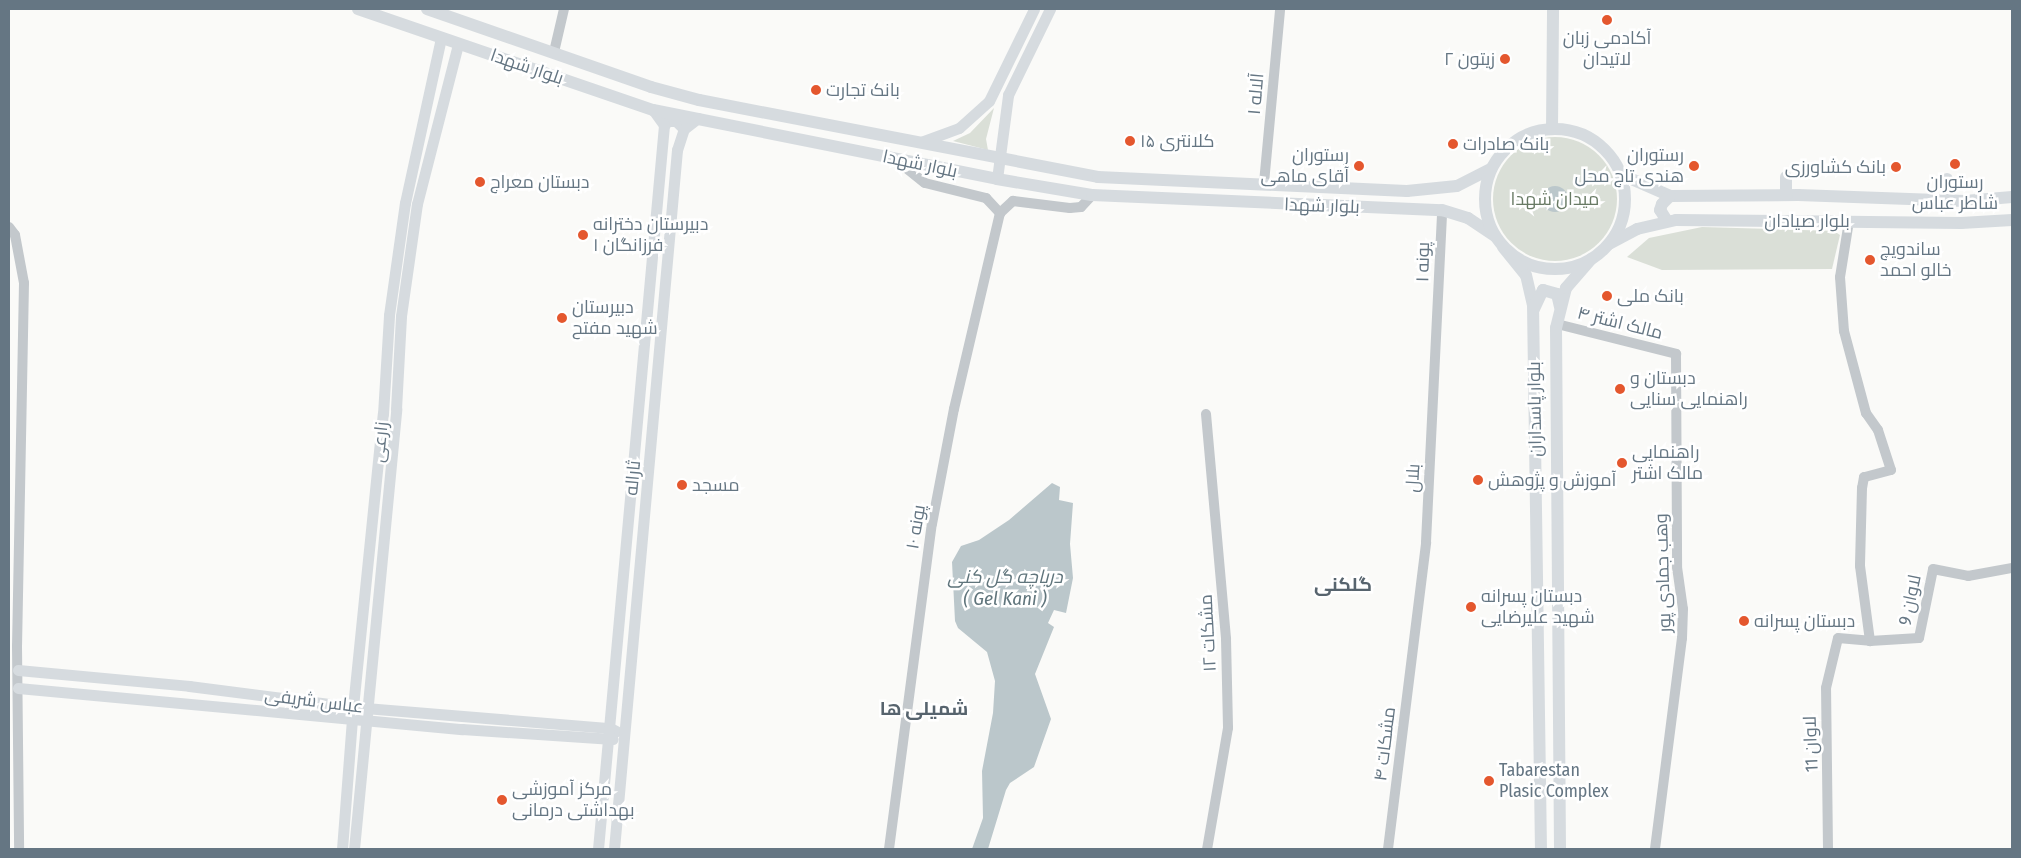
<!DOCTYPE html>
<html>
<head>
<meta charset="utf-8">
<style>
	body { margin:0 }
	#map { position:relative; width:2021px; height:858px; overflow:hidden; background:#fafaf8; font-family:"Fira Sans Condensed",Cairo,sans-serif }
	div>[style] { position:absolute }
	.green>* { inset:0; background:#dadfd7 }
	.round { border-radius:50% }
	.water>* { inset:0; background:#bbc7cb }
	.tertiary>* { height:10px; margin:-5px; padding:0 5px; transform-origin:5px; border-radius:5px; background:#c3c8cc }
	.secondary>* { height:11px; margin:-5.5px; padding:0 5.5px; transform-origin:5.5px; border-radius:5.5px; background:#d6dbdf }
	.primary>* { height:12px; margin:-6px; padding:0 6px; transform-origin:6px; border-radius:6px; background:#d6dbdf }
	.primary>.ring { margin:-6px; padding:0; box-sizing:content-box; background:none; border:12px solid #d6dbdf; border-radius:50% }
	.dots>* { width:14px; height:14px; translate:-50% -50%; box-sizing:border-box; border:2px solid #fff; border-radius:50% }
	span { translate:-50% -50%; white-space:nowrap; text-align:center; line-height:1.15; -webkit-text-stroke:5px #fff; paint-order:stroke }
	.poi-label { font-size:18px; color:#657683 }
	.right { translate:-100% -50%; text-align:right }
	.left { translate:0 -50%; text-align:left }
	.street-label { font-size:18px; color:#657683 }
	.park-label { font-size:18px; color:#687a64 }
	.water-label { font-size:19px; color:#60757c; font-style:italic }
	.neighbourhood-label { font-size:19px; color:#57646e; font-weight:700 }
	.frame { position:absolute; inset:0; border:10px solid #657683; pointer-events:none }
</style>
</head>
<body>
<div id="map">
	<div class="green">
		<div style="clip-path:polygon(994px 108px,986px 139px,988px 150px,953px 141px,970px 133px)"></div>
		<div class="round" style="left:1493px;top:137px;width:124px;height:124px"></div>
		<div style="clip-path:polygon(1702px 227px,1834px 231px,1840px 235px,1832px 269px,1662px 270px,1627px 257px,1649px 238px)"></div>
	</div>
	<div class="water">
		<div class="round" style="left:1542px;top:186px;width:26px;height:26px"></div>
		<div style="clip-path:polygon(1052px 483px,1060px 487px,1059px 500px,1073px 503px,1070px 544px,1073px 578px,1066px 613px,1054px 610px,1048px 623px,1054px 627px,1035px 674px,1051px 719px,1034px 767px,1010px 783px,1006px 790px,988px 849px,972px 849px,983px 818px,982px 771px,993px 713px,995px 681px,987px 652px,958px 628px,955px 621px,952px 562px,961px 546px,979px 540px,1009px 520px)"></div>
	</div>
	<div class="tertiary">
		<div style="left:554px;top:52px;width:44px;rotate:-76.9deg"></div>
		<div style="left:895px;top:159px;width:38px;rotate:39deg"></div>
		<div style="left:925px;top:183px;width:63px;rotate:13.8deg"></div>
		<div style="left:986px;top:198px;width:21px;rotate:47deg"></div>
		<div style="left:1264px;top:183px;width:175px;rotate:-84.7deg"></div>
		<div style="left:1849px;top:221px;width:57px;rotate:99.1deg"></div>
		<div style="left:1840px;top:277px;width:54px;rotate:85.8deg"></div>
		<div style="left:1844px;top:331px;width:85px;rotate:75deg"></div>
		<div style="left:1866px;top:413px;width:21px;rotate:55deg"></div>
		<div style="left:1878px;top:430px;width:42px;rotate:72deg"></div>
		<div style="left:1891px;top:470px;width:28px;rotate:165deg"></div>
		<div style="left:1864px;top:477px;width:11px;rotate:100deg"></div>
		<div style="left:1862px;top:488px;width:78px;rotate:91.5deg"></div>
		<div style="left:1860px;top:566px;width:76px;rotate:82.4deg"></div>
		<div style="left:1870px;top:641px;width:49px;rotate:-3.5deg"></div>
		<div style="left:1919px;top:638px;width:70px;rotate:-78.5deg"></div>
		<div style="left:1933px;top:569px;width:36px;rotate:11deg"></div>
		<div style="left:1968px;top:576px;width:45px;rotate:-10.3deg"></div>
		<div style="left:9px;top:227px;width:10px;rotate:53deg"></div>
		<div style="left:15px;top:235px;width:49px;rotate:79.4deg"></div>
		<div style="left:24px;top:283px;width:363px;rotate:91.1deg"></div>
		<div style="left:17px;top:646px;width:203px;rotate:89.4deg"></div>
		<div style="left:1557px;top:324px;width:123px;rotate:14.1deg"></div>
		<div style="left:1676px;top:354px;width:213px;rotate:89.7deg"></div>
		<div style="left:1677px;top:567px;width:42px;rotate:81.9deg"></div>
		<div style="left:1683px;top:609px;width:29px;rotate:92deg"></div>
		<div style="left:1682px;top:638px;width:213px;rotate:97.3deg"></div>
		<div style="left:1206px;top:414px;width:226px;rotate:84.9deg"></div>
		<div style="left:1226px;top:639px;width:89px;rotate:88.7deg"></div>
		<div style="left:1228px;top:728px;width:123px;rotate:99.8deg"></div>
		<div style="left:889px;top:849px;width:328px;rotate:-82.5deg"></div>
		<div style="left:932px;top:524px;width:117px;rotate:-79.2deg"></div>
		<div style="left:954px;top:409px;width:201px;rotate:-76.8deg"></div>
		<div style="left:1000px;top:213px;width:18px;rotate:-43deg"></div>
		<div style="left:1013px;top:201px;width:57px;rotate:7deg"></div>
		<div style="left:1070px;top:208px;width:11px;rotate:-5deg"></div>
		<div style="left:1081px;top:207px;width:16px;rotate:-47deg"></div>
		<div style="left:1388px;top:849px;width:309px;rotate:-82.9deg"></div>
		<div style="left:1426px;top:542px;width:332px;rotate:-87.2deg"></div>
		<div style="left:1828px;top:849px;width:161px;rotate:-90.7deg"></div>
		<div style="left:1826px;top:688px;width:51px;rotate:-76.5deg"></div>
		<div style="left:1838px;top:638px;width:32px;rotate:5deg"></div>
	</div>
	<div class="secondary">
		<div style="left:664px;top:125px;width:6px;rotate:-45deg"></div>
		<div style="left:668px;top:121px;width:8px"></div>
		<div style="left:676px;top:121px;width:11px;rotate:45deg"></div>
		<div style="left:921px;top:142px;width:40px;rotate:-20.2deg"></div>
		<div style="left:959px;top:128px;width:40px;rotate:-42deg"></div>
		<div style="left:989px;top:101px;width:102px;rotate:-63.9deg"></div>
		<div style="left:997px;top:179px;width:85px;rotate:-82.5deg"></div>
		<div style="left:1008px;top:95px;width:96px;rotate:-64deg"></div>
		<div style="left:18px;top:670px;width:172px;rotate:5.3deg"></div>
		<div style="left:189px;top:686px;width:165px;rotate:7.3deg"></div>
		<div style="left:353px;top:707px;width:258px;rotate:4.7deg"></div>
		<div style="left:610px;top:728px;width:7px;rotate:27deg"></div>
		<div style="left:18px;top:688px;width:446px;rotate:5.3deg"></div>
		<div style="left:462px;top:729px;width:151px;rotate:3.8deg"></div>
		<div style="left:342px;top:849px;width:142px;rotate:-85.6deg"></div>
		<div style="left:353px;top:707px;width:295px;rotate:-84.2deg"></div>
		<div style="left:383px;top:414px;width:99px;rotate:-86.5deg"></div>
		<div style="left:389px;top:315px;width:113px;rotate:-81.9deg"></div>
		<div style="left:405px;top:203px;width:169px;rotate:-77.7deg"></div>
		<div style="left:354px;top:849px;width:442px;rotate:-84.5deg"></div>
		<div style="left:396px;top:409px;width:93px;rotate:-86.9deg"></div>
		<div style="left:401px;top:316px;width:113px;rotate:-81.9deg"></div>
		<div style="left:417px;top:204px;width:165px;rotate:-75.6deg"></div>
		<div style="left:598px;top:849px;width:727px;rotate:-84.79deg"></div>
		<div style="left:664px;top:125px;width:19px;rotate:-126deg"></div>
		<div style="left:614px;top:849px;width:702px;rotate:-84.85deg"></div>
		<div style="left:677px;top:150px;width:22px;rotate:-72deg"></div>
		<div style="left:684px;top:129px;width:18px;rotate:-38deg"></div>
	</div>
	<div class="primary">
		<div style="left:358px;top:9px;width:312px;rotate:18.9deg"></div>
		<div style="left:653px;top:110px;width:351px;rotate:11.3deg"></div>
		<div style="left:997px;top:179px;width:96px;rotate:9.6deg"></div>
		<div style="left:1092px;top:195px;width:350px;rotate:2.5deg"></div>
		<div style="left:1442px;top:210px;width:27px;rotate:17deg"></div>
		<div style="left:1468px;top:218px;width:32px;rotate:34deg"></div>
		<div style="left:427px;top:9px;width:237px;rotate:19.2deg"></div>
		<div style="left:651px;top:87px;width:50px;rotate:15.2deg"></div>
		<div style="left:699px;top:100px;width:406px;rotate:10.9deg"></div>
		<div style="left:1098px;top:177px;width:309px;rotate:2.6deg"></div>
		<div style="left:1407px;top:191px;width:50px;rotate:-5.7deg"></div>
		<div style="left:1457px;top:186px;width:38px;rotate:-27deg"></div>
		<div style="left:1552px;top:129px;width:120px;rotate:-89.5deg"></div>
		<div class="ring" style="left:1485px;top:129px;width:128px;height:128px"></div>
		<div style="left:1620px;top:174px;width:55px;rotate:23.7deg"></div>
		<div style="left:1670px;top:196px;width:128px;rotate:-0.4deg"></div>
		<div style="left:1798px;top:195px;width:167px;rotate:2.1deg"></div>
		<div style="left:1965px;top:201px;width:47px;rotate:-4.9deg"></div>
		<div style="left:1786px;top:177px;width:18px;rotate:90deg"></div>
		<div style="left:1947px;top:200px;width:21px;rotate:-90deg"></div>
		<div style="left:1667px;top:221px;width:13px;rotate:-122deg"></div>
		<div style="left:1660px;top:210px;width:6px;rotate:-72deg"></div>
		<div style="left:1662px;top:204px;width:11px;rotate:-45deg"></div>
		<div style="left:1609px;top:244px;width:32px;rotate:-28deg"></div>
		<div style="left:1637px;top:229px;width:40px;rotate:-13deg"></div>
		<div style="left:1676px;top:220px;width:285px;rotate:0.6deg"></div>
		<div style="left:1961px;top:223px;width:51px;rotate:-3.4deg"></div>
		<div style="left:1503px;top:247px;width:36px;rotate:51deg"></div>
		<div style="left:1526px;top:275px;width:31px;rotate:77deg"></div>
		<div style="left:1533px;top:305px;width:544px;rotate:89.16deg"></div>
		<div style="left:1534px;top:309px;width:21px;rotate:-65deg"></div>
		<div style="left:1543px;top:290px;width:15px;rotate:16deg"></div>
		<div style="left:1557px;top:294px;width:13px;rotate:77deg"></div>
		<div style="left:1560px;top:849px;width:521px;rotate:-90.44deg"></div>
		<div style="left:1556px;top:328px;width:41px;rotate:-76deg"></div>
		<div style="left:1566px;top:288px;width:38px;rotate:-49deg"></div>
	</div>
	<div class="dots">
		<div style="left:1607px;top:20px;background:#e4572e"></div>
		<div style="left:1505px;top:59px;background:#e4572e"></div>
		<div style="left:816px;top:90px;background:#e4572e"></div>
		<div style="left:1130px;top:141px;background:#e4572e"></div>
		<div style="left:1453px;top:144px;background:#e4572e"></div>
		<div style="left:1955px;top:164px;background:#e4572e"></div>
		<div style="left:1359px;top:166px;background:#e4572e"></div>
		<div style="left:1694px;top:166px;background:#e4572e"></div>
		<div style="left:1896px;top:167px;background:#e4572e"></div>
		<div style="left:480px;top:182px;background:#e4572e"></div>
		<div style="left:583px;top:235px;background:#e4572e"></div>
		<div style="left:1870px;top:260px;background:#e4572e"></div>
		<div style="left:1607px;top:296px;background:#e4572e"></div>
		<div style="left:562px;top:318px;background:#e4572e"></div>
		<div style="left:1620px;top:389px;background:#e4572e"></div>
		<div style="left:1622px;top:463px;background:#e4572e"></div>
		<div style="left:1478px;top:480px;background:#e4572e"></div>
		<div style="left:682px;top:485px;background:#e4572e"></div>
		<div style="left:1471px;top:607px;background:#e4572e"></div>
		<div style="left:1744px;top:621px;background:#e4572e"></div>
		<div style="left:1489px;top:781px;background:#e4572e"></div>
		<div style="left:502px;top:800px;background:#e4572e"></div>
	</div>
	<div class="poi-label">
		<span style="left:1607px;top:49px">آکادمی زبان<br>لاتیدان</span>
		<span class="right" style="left:1495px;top:59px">زیتون ۲</span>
		<span class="left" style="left:826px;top:90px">بانک تجارت</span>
		<span class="left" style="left:1140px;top:141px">کلانتری ۱۵</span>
		<span class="left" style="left:1463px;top:144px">بانک صادرات</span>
		<span class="right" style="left:1349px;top:166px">رستوران<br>آقای ماهی</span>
		<span class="right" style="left:1684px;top:166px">رستوران<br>هندی تاج محل</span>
		<span class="right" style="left:1886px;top:167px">بانک کشاورزی</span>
		<span class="left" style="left:490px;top:182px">دبستان معراج</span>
		<span style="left:1955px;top:193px">رستوران<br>شاطر عباس</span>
		<span class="left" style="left:593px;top:235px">دبیرستان دخترانه<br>فرزانگان ۱</span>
		<span class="left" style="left:1880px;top:260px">ساندویچ<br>خالو احمد</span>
		<span class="left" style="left:1617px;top:296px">بانک ملی</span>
		<span class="left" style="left:572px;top:318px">دبیرستان<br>شهید مفتح</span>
		<span class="left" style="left:1630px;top:389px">دبستان و<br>راهنمایی سنایی</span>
		<span class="left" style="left:1632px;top:463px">راهنمایی<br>مالک اشتر</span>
		<span class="left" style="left:1488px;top:480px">آموزش و پژوهش</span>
		<span class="left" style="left:692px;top:485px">مسجد</span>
		<span class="left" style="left:1481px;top:607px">دبستان پسرانه<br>شهید علیرضایی</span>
		<span class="left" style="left:1754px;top:621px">دبستان پسرانه</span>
		<span class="left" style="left:1499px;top:781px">Tabarestan<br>Plasic Complex</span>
		<span class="left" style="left:512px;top:800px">مرکز آموزشی<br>بهداشتی درمانی</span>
	</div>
	<div class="street-label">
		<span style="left:527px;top:67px;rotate:19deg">بلوار شهدا</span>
		<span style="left:1256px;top:94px;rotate:-85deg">آلاله ۱</span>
		<span style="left:920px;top:164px;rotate:12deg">بلوار شهدا</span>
		<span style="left:1322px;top:206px;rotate:2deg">بلوار شهدا</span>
		<span style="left:1807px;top:221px">بلوار صیادان</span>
		<span style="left:1423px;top:262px;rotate:-89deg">پونه ۱</span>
		<span style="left:1620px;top:323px;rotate:14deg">مالک اشتر ۴</span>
		<span style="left:1535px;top:409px;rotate:-91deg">بلوار پاسداران</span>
		<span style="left:380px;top:442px;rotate:-84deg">زارعی</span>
		<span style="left:633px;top:478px;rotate:-85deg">ثاراله</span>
		<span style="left:1413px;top:478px;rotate:-87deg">بلال</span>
		<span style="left:916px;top:527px;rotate:-81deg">پونه ۱۰</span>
		<span style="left:1663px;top:573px;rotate:-92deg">وهب جمادی پور</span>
		<span style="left:1910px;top:600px;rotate:-78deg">لاوان 9</span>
		<span style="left:1208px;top:633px;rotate:-93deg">مشکات ۱۲</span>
		<span style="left:314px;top:701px;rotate:7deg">عباس شریفی</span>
		<span style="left:1385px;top:744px;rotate:-83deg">مشکات ۴</span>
		<span style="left:1811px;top:744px;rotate:-92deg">لاوان 11</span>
	</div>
	<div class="park-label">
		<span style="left:1555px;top:199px">میدان شهدا</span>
	</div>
	<div class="water-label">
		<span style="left:1005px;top:588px">دریاچه گل کنی<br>( Gel Kani )</span>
	</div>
	<div class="neighbourhood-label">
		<span style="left:1343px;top:585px">گلکنی</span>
		<span style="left:924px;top:709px">شمیلی ها</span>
	</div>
	<div class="frame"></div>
</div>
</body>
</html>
